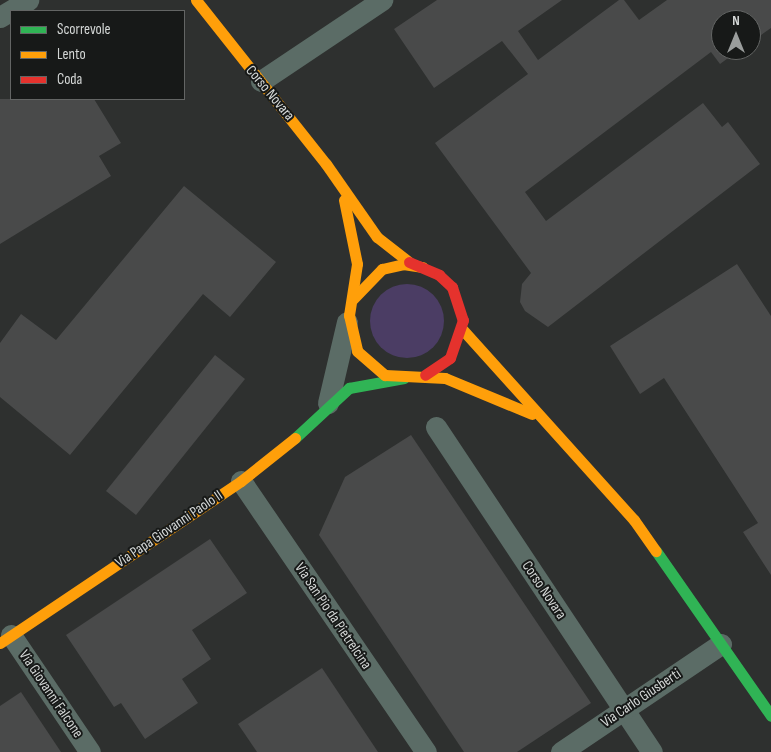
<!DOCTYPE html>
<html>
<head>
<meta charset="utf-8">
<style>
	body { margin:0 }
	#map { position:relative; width:771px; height:752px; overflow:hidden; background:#2e302f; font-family:"Sofia Sans Condensed",sans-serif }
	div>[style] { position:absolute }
	.green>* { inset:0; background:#4b3d64 }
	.round { border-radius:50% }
	.building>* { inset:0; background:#494a4a }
	.street>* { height:21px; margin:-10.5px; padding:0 10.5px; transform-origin:10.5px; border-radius:10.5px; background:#5b6c66 }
	.fast>* { height:11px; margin:-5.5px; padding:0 5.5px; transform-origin:5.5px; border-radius:5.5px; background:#30b455 }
	.slow>* { height:11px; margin:-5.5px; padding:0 5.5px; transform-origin:5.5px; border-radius:5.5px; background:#ff9f0a }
	.jam>* { height:11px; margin:-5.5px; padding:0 5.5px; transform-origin:5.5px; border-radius:5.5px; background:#e5322d }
	span { translate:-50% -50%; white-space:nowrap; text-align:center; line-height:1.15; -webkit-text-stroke:4px #171918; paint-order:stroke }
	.street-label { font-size:15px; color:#d4d7d6 }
	.legend { position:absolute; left:10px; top:10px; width:175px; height:90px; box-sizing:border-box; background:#171918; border:1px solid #636564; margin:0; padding:6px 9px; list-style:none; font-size:15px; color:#d4d7d6 }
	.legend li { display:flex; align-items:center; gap:10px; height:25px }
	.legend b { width:25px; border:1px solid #636564 }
	.north { position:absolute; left:711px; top:10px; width:50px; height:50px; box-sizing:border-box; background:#171918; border:1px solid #636564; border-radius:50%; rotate:0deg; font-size:14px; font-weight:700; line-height:20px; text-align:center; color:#d4d7d6 }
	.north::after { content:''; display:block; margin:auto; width:18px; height:22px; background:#9a9d9c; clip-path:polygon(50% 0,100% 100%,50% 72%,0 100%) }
</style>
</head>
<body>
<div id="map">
	<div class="green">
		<div class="round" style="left:370px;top:284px;width:74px;height:74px"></div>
	</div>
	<div class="building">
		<div style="clip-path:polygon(437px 0,562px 0,518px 31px,538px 60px,619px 0,624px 0,639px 20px,667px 0,771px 0,771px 28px,751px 42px,751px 20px,721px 20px,721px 50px,739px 50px,720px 64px,711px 52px,525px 192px,546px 221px,703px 103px,722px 127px,728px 122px,760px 164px,548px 327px,525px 311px,520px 302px,522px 284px,531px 273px,435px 143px,528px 74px,502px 41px,434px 88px,394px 29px)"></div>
		<div style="clip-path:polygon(0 99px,94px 99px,121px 143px,99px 156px,111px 176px,0 244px)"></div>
		<div style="clip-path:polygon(184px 186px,276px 262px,230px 317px,203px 294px,70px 455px,0 397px,0 343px,21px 314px,56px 340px)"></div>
		<div style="clip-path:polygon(737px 264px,771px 316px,771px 575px,743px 532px,758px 523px,664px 378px,640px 394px,610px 346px)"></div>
		<div style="clip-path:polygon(215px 355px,245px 379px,136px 515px,106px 491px)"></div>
		<div style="clip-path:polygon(411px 435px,591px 703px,517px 752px,464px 752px,319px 535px,345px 477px)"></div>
		<div style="clip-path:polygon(210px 539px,247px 593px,192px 630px,211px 659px,182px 679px,198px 703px,145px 739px,121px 703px,114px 707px,66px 635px)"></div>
		<div style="clip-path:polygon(322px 668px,378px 752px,257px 752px,238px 724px)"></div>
		<div style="clip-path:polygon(21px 692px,61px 752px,0 752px,0 706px)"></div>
	</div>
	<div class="street">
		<div style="left:0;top:17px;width:33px;rotate:-31deg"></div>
		<div style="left:261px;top:81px;width:146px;rotate:-33.8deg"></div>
		<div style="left:328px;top:403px;width:83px;rotate:-76.8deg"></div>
		<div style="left:436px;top:427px;width:390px;rotate:56.4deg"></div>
		<div style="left:241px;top:481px;width:328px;rotate:55.7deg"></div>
		<div style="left:11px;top:635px;width:141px;rotate:56deg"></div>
		<div style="left:561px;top:752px;width:193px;rotate:-34deg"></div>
	</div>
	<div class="fast">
		<div style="left:295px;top:438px;width:74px;rotate:-42.8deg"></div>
		<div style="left:349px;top:388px;width:56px;rotate:-10.3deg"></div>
		<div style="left:656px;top:551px;width:201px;rotate:55.1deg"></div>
	</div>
	<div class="slow">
		<div style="left:196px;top:0;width:209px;rotate:51.6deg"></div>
		<div style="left:326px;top:164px;width:89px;rotate:55.1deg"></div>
		<div style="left:377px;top:237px;width:41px;rotate:38deg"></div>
		<div style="left:344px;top:200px;width:65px;rotate:78.5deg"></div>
		<div style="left:357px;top:264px;width:52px;rotate:98.9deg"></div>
		<div style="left:349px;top:315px;width:37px;rotate:77deg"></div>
		<div style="left:357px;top:351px;width:37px;rotate:41deg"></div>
		<div style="left:385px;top:375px;width:60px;rotate:2.9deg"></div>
		<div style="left:445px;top:378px;width:94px;rotate:22.5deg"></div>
		<div style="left:353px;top:299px;width:42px;rotate:-46deg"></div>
		<div style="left:382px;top:269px;width:22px;rotate:-13deg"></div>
		<div style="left:403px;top:264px;width:20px;rotate:9deg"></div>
		<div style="left:462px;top:329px;width:257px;rotate:48deg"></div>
		<div style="left:634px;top:520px;width:38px;rotate:55deg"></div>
		<div style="left:0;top:643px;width:290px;rotate:-33.9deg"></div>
		<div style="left:241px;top:481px;width:69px;rotate:-38.5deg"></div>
	</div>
	<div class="jam">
		<div style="left:409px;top:262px;width:33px;rotate:23deg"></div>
		<div style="left:439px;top:275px;width:18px;rotate:43deg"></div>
		<div style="left:452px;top:287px;width:35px;rotate:72deg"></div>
		<div style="left:463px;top:320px;width:40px;rotate:108.9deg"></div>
		<div style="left:450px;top:358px;width:30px;rotate:146deg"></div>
	</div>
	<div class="street-label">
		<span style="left:270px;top:93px;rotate:50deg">Corso Novara</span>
		<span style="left:169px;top:529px;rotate:-34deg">Via Papa Giovanni Paolo II</span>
		<span style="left:544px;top:590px;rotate:56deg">Corso Novara</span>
		<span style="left:333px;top:616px;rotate:56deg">Via San Pio da Pietrelcina</span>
		<span style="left:51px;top:694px;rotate:56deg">Via Giovanni Falcone</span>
		<span style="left:641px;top:698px;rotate:-34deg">Via Carlo Giusberti</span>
	</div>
	<ul class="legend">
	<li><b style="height:6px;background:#30b455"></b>Scorrevole</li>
	<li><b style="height:6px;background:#ff9f0a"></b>Lento</li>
	<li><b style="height:6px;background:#e5322d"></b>Coda</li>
	</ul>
	<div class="north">N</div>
</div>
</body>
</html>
